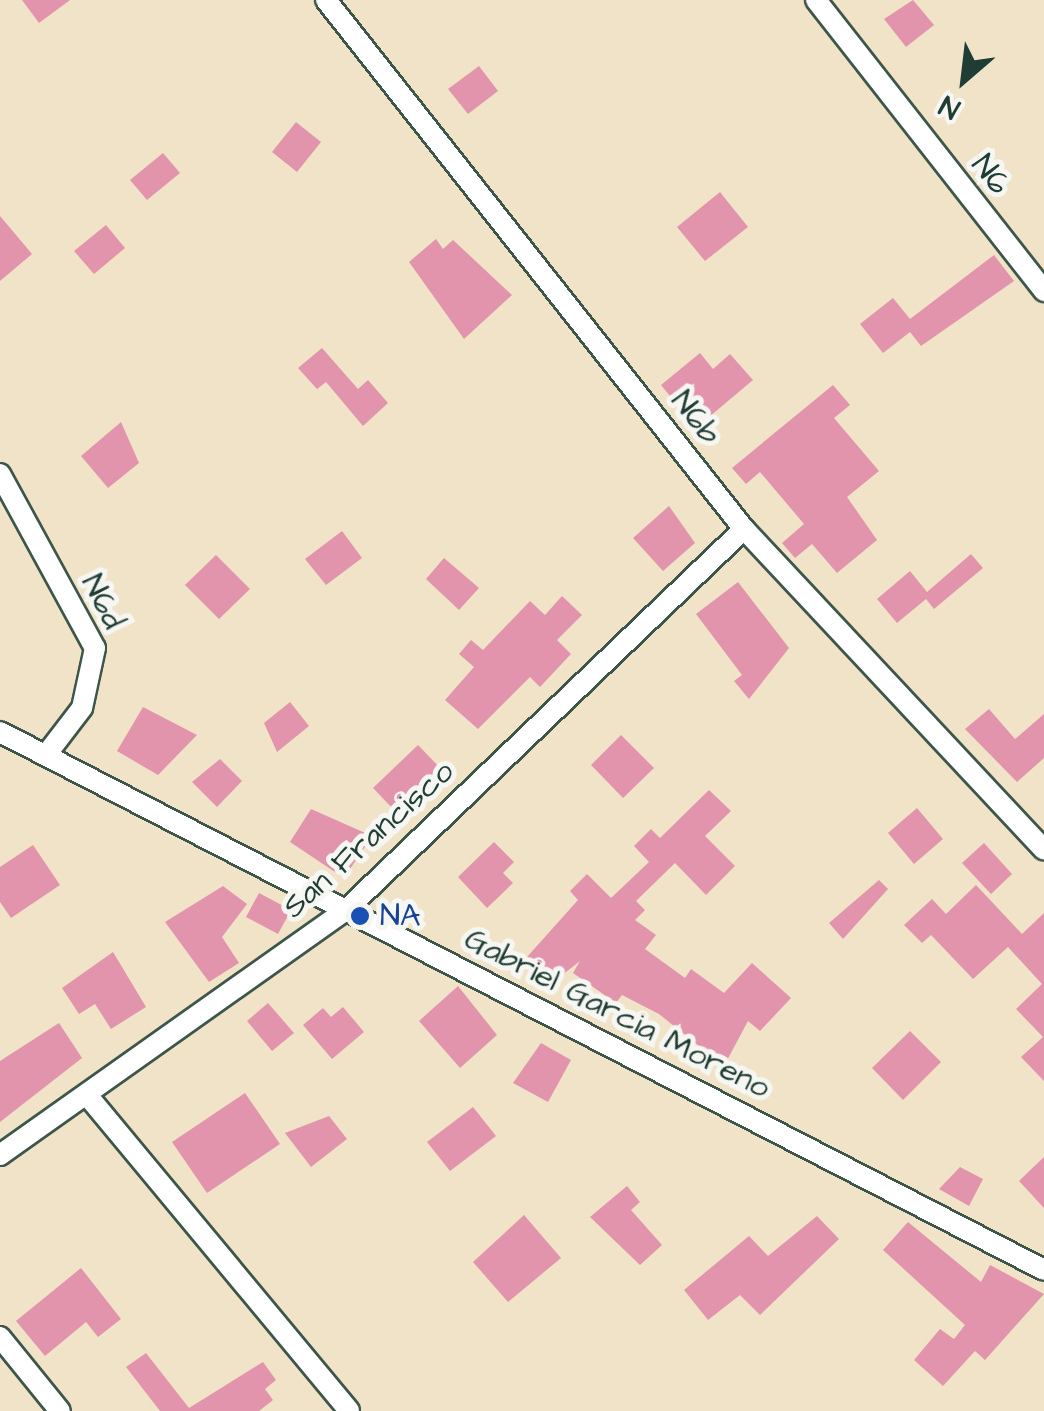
<!DOCTYPE html>
<html>
<head>
<meta charset="utf-8">
<style>
	body { margin:0 }
	#map { position:relative; width:1044px; height:1411px; overflow:hidden; background:#f0e3c8; font-family:"Architects Daughter",sans-serif }
	div>[style] { position:absolute }
	.building>* { inset:0; background:#e294ad }
	.roads { filter:drop-shadow(2px 0 #3e564a) drop-shadow(-2px 0 #3e564a) drop-shadow(0 2px #3e564a) drop-shadow(0 -2px #3e564a) }
	.minor>* { height:20px; margin:-10px; padding:0 10px; transform-origin:10px; border-radius:10px; background:#fff }
	.dots>* { width:28px; height:28px; translate:-50% -50%; box-sizing:border-box; border:5px solid #f6f6f2; border-radius:50% }
	span { translate:-50% -50%; white-space:nowrap; text-align:center; line-height:1.15; -webkit-text-stroke:10px #f6f6f2; paint-order:stroke }
	.street-label { font-size:32px; color:#1f3d34 }
	.transit-label { font-size:32px; color:#164399 }
	.left { translate:0 -50%; text-align:left }
	.north { position:absolute; left:914px; top:30px; width:100px; height:100px; -webkit-text-stroke:8px #f6f6f2; paint-order:stroke; rotate:208deg; font-size:28px; font-weight:700; line-height:40px; text-align:center; color:#1f3d34 }
	.north::after { content:''; display:block; margin:auto; width:35px; height:45px; background:#1f3d34; clip-path:polygon(50% 0,100% 100%,50% 72%,0 100%) }
</style>
</head>
<body>
<div id="map">
	<div class="building">
		<div style="clip-path:polygon(22px 0,70px 0,39px 23px)"></div>
		<div style="clip-path:polygon(913px 0,934px 25px,906px 47px,884px 19px)"></div>
		<div style="clip-path:polygon(479px 66px,498px 91px,468px 114px,448px 89px)"></div>
		<div style="clip-path:polygon(296px 122px,321px 142px,297px 172px,272px 152px)"></div>
		<div style="clip-path:polygon(163px 153px,180px 173px,147px 200px,130px 180px)"></div>
		<div style="clip-path:polygon(720px 192px,748px 227px,705px 261px,677px 227px)"></div>
		<div style="clip-path:polygon(0 216px,32px 254px,0 281px)"></div>
		<div style="clip-path:polygon(106px 225px,125px 248px,94px 274px,74px 251px)"></div>
		<div style="clip-path:polygon(436px 239px,443px 249px,453px 240px,512px 295px,464px 339px,409px 262px)"></div>
		<div style="clip-path:polygon(994px 255px,1014px 281px,921px 346px,910px 332px,883px 353px,860px 324px,893px 298px,910px 319px)"></div>
		<div style="clip-path:polygon(322px 348px,358px 389px,368px 380px,388px 403px,363px 426px,326px 382px,317px 389px,298px 368px)"></div>
		<div style="clip-path:polygon(700px 353px,713px 369px,730px 354px,753px 380px,696px 428px,661px 385px)"></div>
		<div style="clip-path:polygon(833px 385px,850px 405px,834px 418px,879px 471px,847px 497px,877px 540px,837px 573px,812px 544px,795px 558px,782px 543px,804px 524px,760px 472px,746px 484px,732px 468px)"></div>
		<div style="clip-path:polygon(121px 422px,139px 463px,108px 488px,81px 456px)"></div>
		<div style="clip-path:polygon(669px 506px,695px 543px,663px 571px,633px 538px)"></div>
		<div style="clip-path:polygon(342px 531px,362px 558px,326px 585px,305px 559px)"></div>
		<div style="clip-path:polygon(971px 554px,983px 568px,934px 609px,926px 599px,897px 623px,877px 599px,910px 571px,927px 592px)"></div>
		<div style="clip-path:polygon(216px 555px,250px 589px,219px 619px,185px 585px)"></div>
		<div style="clip-path:polygon(444px 558px,479px 588px,459px 610px,426px 579px)"></div>
		<div style="clip-path:polygon(738px 582px,789px 648px,749px 699px,734px 681px,742px 675px,696px 614px)"></div>
		<div style="clip-path:polygon(562px 596px,582px 615px,557px 640px,571px 654px,540px 687px,530px 677px,478px 729px,445px 700px,474px 667px,459px 654px,471px 640px,483px 650px,530px 601px,545px 615px)"></div>
		<div style="clip-path:polygon(290px 702px,309px 726px,277px 752px,264px 723px)"></div>
		<div style="clip-path:polygon(143px 707px,197px 735px,158px 775px,117px 751px)"></div>
		<div style="clip-path:polygon(989px 709px,1015px 739px,1044px 714px,1044px 758px,1017px 782px,965px 729px)"></div>
		<div style="clip-path:polygon(621px 735px,654px 768px,623px 798px,591px 765px)"></div>
		<div style="clip-path:polygon(418px 745px,443px 771px,398px 814px,373px 788px)"></div>
		<div style="clip-path:polygon(220px 759px,242px 781px,217px 807px,192px 782px)"></div>
		<div style="clip-path:polygon(709px 790px,731px 811px,705px 836px,735px 866px,706px 895px,675px 863px,636px 901px,645px 910px,635px 920px,656px 935px,645px 949px,685px 978px,691px 969px,724px 993px,752px 963px,791px 998px,760px 1031px,748px 1021px,724px 1066px,659px 1014px,622px 995px,616px 1003px,573px 973px,580px 961px,552px 983px,527px 957px,578px 900px,570px 891px,587px 874px,611px 898px,649px 862px,634px 846px,651px 829px,660px 838px)"></div>
		<div style="clip-path:polygon(917px 808px,943px 839px,914px 864px,888px 833px)"></div>
		<div style="clip-path:polygon(311px 809px,372px 836px,344px 878px,290px 842px)"></div>
		<div style="clip-path:polygon(494px 842px,514px 862px,503px 873px,513px 883px,487px 908px,458px 877px)"></div>
		<div style="clip-path:polygon(984px 843px,1012px 874px,991px 894px,962px 863px)"></div>
		<div style="clip-path:polygon(33px 845px,60px 885px,11px 918px,0 902px,0 867px)"></div>
		<div style="clip-path:polygon(879px 880px,888px 889px,843px 939px,829px 923px)"></div>
		<div style="clip-path:polygon(976px 885px,1022px 934px,1044px 913px,1044px 1081px,1021px 1057px,1043px 1037px,1016px 1009px,1042px 984px,1008px 947px,973px 979px,931px 935px,922px 943px,904px 925px,932px 899px,946px 914px)"></div>
		<div style="clip-path:polygon(223px 886px,247px 904px,222px 937px,239px 963px,209px 982px,165px 922px)"></div>
		<div style="clip-path:polygon(259px 893px,291px 910px,278px 934px,246px 917px)"></div>
		<div style="clip-path:polygon(113px 952px,146px 1007px,111px 1029px,95px 1004px,79px 1014px,62px 988px)"></div>
		<div style="clip-path:polygon(458px 986px,497px 1035px,460px 1068px,419px 1021px)"></div>
		<div style="clip-path:polygon(268px 1003px,294px 1033px,272px 1051px,247px 1021px)"></div>
		<div style="clip-path:polygon(343px 1007px,364px 1032px,332px 1059px,303px 1025px,323px 1008px,331px 1017px)"></div>
		<div style="clip-path:polygon(59px 1023px,82px 1058px,0 1122px,0 1061px)"></div>
		<div style="clip-path:polygon(910px 1031px,941px 1062px,903px 1100px,872px 1068px)"></div>
		<div style="clip-path:polygon(541px 1043px,571px 1060px,548px 1102px,513px 1083px)"></div>
		<div style="clip-path:polygon(245px 1093px,280px 1144px,207px 1193px,172px 1142px)"></div>
		<div style="clip-path:polygon(473px 1107px,496px 1136px,450px 1171px,427px 1142px)"></div>
		<div style="clip-path:polygon(329px 1116px,347px 1139px,311px 1167px,285px 1133px)"></div>
		<div style="clip-path:polygon(1044px 1157px,1044px 1208px,1019px 1181px)"></div>
		<div style="clip-path:polygon(960px 1167px,983px 1179px,969px 1206px,939px 1189px)"></div>
		<div style="clip-path:polygon(627px 1186px,640px 1202px,631px 1210px,662px 1245px,640px 1265px,590px 1217px)"></div>
		<div style="clip-path:polygon(524px 1215px,561px 1258px,508px 1302px,473px 1262px)"></div>
		<div style="clip-path:polygon(817px 1216px,839px 1239px,760px 1315px,740px 1295px,708px 1320px,684px 1290px,749px 1236px,768px 1256px)"></div>
		<div style="clip-path:polygon(908px 1222px,981px 1282px,990px 1265px,1044px 1294px,985px 1360px,975px 1351px,943px 1386px,914px 1360px,940px 1329px,954px 1339px,965px 1325px,883px 1250px)"></div>
		<div style="clip-path:polygon(81px 1268px,121px 1319px,98px 1337px,86px 1322px,45px 1356px,16px 1321px)"></div>
		<div style="clip-path:polygon(146px 1353px,189px 1408px,263px 1362px,276px 1380px,265px 1389px,273px 1400px,259px 1411px,160px 1411px,126px 1367px)"></div>
	</div>
	<div class="roads">
		<div class="minor">
			<div style="left:326px;top:0;width:674px;rotate:51.69deg"></div>
			<div style="left:744px;top:529px;width:439px;rotate:46.9deg"></div>
			<div style="left:816px;top:0;width:370px;rotate:51.9deg"></div>
			<div style="left:0;top:474px;width:198px;rotate:61.4deg"></div>
			<div style="left:95px;top:648px;width:61px;rotate:102.2deg"></div>
			<div style="left:82px;top:708px;width:59px;rotate:127.5deg"></div>
			<div style="left:0;top:732px;width:1174px;rotate:27.26deg"></div>
			<div style="left:87px;top:1095px;width:410px;rotate:50.3deg"></div>
			<div style="left:0;top:1155px;width:425px;rotate:-35.3deg"></div>
			<div style="left:347px;top:909px;width:550px;rotate:-43.75deg"></div>
			<div style="left:0;top:1337px;width:95px;rotate:51deg"></div>
		</div>
	</div>
	<div class="dots">
		<div style="left:360px;top:916px;background:#1a4fb4"></div>
	</div>
	<div class="street-label">
		<span style="left:990px;top:175px;rotate:52deg">N6</span>
		<span style="left:695px;top:418px;rotate:52deg">N6b</span>
		<span style="left:102px;top:602px;rotate:63deg">N6d</span>
		<span style="left:369px;top:840px;rotate:-42deg">San Francisco</span>
		<span style="left:617px;top:1014px;rotate:27deg">Gabriel Garcia Moreno</span>
	</div>
	<div class="transit-label">
		<span class="left" style="left:380px;top:916px">NA</span>
	</div>
	<div class="north">N</div>
</div>
</body>
</html>
